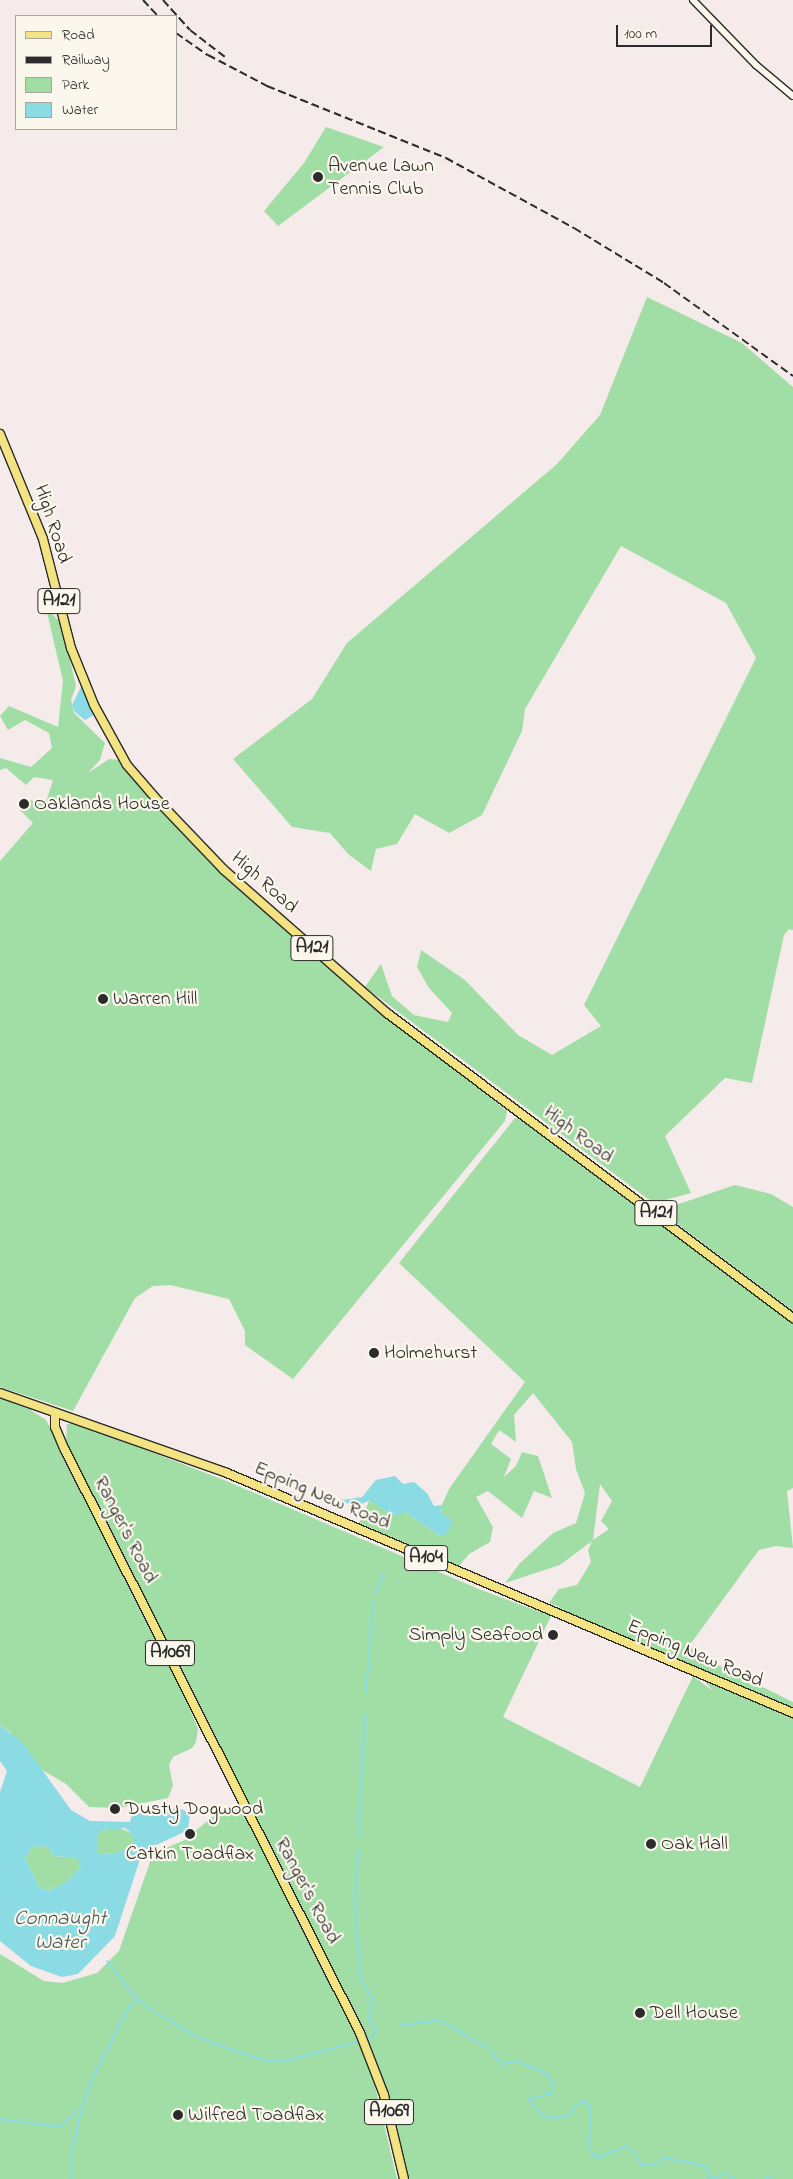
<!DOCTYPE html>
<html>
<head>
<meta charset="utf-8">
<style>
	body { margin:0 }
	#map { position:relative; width:793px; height:2179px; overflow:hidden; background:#f5ebea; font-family:"Indie Flower",sans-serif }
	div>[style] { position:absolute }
	.green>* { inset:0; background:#a1dea6 }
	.water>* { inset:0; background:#8bdbe5 }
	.stream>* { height:2px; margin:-1px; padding:0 1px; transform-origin:1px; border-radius:1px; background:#8bdbe5 }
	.roads { filter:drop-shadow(1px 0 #2b2b2b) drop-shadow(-1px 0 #2b2b2b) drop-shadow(0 1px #2b2b2b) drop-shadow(0 -1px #2b2b2b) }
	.tertiary>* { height:6px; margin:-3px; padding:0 3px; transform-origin:3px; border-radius:3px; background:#fbf7ec }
	.primary>* { height:8px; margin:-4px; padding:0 4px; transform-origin:4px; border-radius:4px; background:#f4e382 }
	.rail>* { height:2px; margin-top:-1px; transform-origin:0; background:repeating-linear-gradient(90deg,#2b2b2b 0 8px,transparent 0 12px) }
	.dots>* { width:14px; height:14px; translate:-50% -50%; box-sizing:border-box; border:2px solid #fbf7ec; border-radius:50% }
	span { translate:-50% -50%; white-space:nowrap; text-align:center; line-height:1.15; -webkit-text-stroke:4.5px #fbf7ec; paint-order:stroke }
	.shield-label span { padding:1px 4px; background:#fbf7ec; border:1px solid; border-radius:4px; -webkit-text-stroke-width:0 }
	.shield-label { font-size:19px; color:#2b2b2b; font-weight:700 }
	.poi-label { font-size:20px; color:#2b2b2b }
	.left { translate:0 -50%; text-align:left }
	.right { translate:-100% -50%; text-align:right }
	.street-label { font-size:20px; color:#2b2b2b }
	.water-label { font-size:21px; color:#43575a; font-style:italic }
	.legend { position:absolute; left:15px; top:15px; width:162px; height:115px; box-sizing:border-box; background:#fbf7ec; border:1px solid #a8a59f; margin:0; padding:6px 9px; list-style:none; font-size:15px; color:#2b2b2b }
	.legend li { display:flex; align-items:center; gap:10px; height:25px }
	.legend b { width:25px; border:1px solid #a8a59f }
	.scale { position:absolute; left:616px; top:25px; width:96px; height:22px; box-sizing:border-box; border:2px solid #2b2b2b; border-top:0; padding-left:6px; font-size:15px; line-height:18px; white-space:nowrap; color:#2b2b2b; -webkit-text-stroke:4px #fbf7ec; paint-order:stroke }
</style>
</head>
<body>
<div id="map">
	<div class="green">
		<div style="clip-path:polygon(326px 127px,384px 147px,278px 226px,264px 211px,304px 163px)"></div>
		<div style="clip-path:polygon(647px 297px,742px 343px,793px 387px,793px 930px,789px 929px,784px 935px,752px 1083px,725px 1078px,665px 1136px,691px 1193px,658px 1202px,648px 1199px,365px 987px,381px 964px,392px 996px,414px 1015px,448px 1022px,452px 1013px,429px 988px,417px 967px,421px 950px,465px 980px,518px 1035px,552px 1055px,601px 1026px,584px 1005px,756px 658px,726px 603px,621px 546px,525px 709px,522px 731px,482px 815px,449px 833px,415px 814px,397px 844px,376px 849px,371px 871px,348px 854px,330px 833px,292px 827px,233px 759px,312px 699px,347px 643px,557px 464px,600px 415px)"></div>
		<div style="clip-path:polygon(46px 608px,62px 624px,76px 686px,71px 700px,74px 713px,105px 743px,100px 760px,88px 773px,109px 759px,120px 760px,199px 849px,255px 901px,329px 968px,507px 1111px,505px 1121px,293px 1379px,245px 1345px,245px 1331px,229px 1299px,170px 1285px,153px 1286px,135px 1298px,73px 1411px,0 1387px,0 861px,33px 823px,19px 809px,25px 800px,46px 802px,53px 780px,34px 777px,26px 785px,6px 768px,0 770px,0 758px,31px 767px,52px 748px,49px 733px,25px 720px,8px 730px,0 716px,9px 706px,58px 727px,63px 681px)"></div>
		<div style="clip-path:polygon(evenodd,515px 1118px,522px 1119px,793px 1321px,793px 1488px,787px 1491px,793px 1548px,776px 1546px,759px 1550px,689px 1646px,706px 1659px,793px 1702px,793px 2179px,405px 2179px,362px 2034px,66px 1441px,67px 1424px,76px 1423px,224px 1480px,481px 1590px,551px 1616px,503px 1717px,640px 1787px,693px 1676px,713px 1691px,696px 1670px,554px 1611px,560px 1607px,549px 1603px,559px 1589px,577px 1585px,591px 1562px,588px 1550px,592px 1541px,560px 1565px,505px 1583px,520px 1563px,553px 1533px,576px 1523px,585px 1493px,576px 1469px,572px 1442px,533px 1393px,514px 1415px,516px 1442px,499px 1430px,491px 1444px,511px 1459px,504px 1477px,516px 1466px,522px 1452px,538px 1456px,552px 1498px,534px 1491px,522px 1518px,488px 1491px,476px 1497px,493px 1527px,490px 1542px,469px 1554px,459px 1566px,359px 1523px,370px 1499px,405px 1512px,440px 1536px,442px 1505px,449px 1489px,525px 1382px,399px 1263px,515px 1118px,600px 1484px,612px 1501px,601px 1521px,609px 1529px,593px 1540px,600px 1484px)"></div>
		<div style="clip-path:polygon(735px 1185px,771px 1194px,793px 1207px,793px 1311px,664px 1214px,664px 1209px)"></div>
		<div style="clip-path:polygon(0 1398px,29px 1409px,46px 1420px,121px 1563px,192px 1714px,198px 1729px,196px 1742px,192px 1748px,173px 1757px,169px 1765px,173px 1786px,168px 1798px,118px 1808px,89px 1807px,66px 1784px,42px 1770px,9px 1731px,0 1725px)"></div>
		<div style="clip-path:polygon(239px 1804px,360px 2044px,372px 2073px,397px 2179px,0 2179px,0 1954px,44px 1981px,62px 1983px,97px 1973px,119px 1951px,151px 1859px,158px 1851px,183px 1841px,216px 1814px)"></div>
		<div style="clip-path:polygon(120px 1828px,131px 1833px,136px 1845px,117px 1853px,97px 1854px,97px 1836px,101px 1830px)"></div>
		<div style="clip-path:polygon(47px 1846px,54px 1856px,77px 1858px,81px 1867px,68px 1881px,48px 1891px,39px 1887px,25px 1858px,32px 1847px)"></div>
	</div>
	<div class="water">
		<div style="clip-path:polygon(82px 685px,94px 715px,85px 720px,75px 712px,72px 705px)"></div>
		<div style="clip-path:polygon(395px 1476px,403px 1484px,414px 1482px,427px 1493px,434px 1506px,442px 1505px,441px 1513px,452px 1520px,448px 1533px,440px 1536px,405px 1512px,393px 1516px,370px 1500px,360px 1505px,334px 1501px,362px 1497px,376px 1480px)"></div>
		<div style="clip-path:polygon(evenodd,0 1725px,23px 1743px,71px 1810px,90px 1821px,130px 1822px,132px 1814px,178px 1808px,190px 1813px,188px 1830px,148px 1849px,140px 1859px,115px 1936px,78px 1974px,62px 1977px,31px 1966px,0 1941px,0 1792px,7px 1771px,0 1761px,0 1725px,125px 1828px,131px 1833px,135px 1845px,117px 1853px,97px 1854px,97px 1836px,101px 1830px,125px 1828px,0 1725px,47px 1846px,54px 1856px,76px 1858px,81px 1867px,68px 1881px,48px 1891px,39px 1887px,25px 1858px,32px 1847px,47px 1846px)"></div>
	</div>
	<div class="stream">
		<div style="left:375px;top:1595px;width:24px;rotate:-68deg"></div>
		<div style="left:366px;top:1693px;width:92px;rotate:-85.6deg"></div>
		<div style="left:358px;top:1837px;width:123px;rotate:-86.7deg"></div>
		<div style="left:358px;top:1850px;width:54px;rotate:93.2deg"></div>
		<div style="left:355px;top:1904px;width:74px;rotate:86.1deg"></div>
		<div style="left:360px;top:1978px;width:22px;rotate:58deg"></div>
		<div style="left:372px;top:1997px;width:24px;rotate:97deg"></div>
		<div style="left:369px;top:2021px;width:12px;rotate:48deg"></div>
		<div style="left:377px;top:2030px;width:6px;rotate:121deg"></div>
		<div style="left:374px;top:2035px;width:10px;rotate:156deg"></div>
		<div style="left:107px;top:1961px;width:48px;rotate:51.7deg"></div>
		<div style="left:137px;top:1999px;width:20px;rotate:37deg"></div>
		<div style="left:153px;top:2011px;width:56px;rotate:30.3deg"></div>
		<div style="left:201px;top:2039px;width:46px;rotate:18.8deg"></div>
		<div style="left:245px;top:2054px;width:21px;rotate:17deg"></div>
		<div style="left:265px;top:2060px;width:24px"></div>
		<div style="left:289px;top:2060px;width:74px;rotate:-14.8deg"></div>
		<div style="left:401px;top:2025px;width:39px;rotate:-7deg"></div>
		<div style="left:440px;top:2020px;width:53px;rotate:30.4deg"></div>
		<div style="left:489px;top:2049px;width:20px;rotate:49deg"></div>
		<div style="left:502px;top:2064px;width:15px;rotate:-11deg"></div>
		<div style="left:517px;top:2061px;width:34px;rotate:23deg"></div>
		<div style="left:548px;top:2074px;width:12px;rotate:66deg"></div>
		<div style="left:553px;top:2085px;width:9px;rotate:108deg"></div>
		<div style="left:550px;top:2094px;width:22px;rotate:167deg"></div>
		<div style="left:529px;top:2099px;width:20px;rotate:53deg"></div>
		<div style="left:541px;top:2115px;width:12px;rotate:14deg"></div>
		<div style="left:553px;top:2118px;width:17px;rotate:-10deg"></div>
		<div style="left:570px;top:2115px;width:12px;rotate:-59deg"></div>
		<div style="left:576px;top:2105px;width:11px;rotate:-22deg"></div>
		<div style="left:586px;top:2101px;width:8px;rotate:60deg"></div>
		<div style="left:590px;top:2108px;width:15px;rotate:86deg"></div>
		<div style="left:591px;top:2123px;width:25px;rotate:97deg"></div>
		<div style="left:588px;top:2148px;width:13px;rotate:48deg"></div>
		<div style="left:597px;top:2158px;width:31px;rotate:-22deg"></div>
		<div style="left:626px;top:2146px;width:11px;rotate:34deg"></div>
		<div style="left:635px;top:2152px;width:14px;rotate:65deg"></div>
		<div style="left:641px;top:2165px;width:15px"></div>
		<div style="left:656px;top:2165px;width:11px;rotate:-41deg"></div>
		<div style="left:664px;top:2158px;width:23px;rotate:10deg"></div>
		<div style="left:687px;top:2162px;width:21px;rotate:14deg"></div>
		<div style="left:707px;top:2167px;width:12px;rotate:85deg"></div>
		<div style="left:82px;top:2108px;width:21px;rotate:-73deg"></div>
		<div style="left:88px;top:2088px;width:91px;rotate:-63.2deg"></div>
		<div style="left:129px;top:2007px;width:11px;rotate:-41deg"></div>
		<div style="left:0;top:2119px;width:61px;rotate:7.6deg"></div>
		<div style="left:60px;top:2127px;width:25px;rotate:-45deg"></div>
		<div style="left:71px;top:2179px;width:26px;rotate:-88deg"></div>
		<div style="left:72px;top:2153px;width:44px;rotate:-78.2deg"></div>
		<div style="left:709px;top:2179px;width:18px;rotate:-16deg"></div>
		<div style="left:726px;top:2174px;width:10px;rotate:29deg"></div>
		<div style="left:766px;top:2179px;width:4px;rotate:-56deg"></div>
		<div style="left:768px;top:2176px;width:4px;rotate:45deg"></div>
	</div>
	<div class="roads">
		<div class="tertiary">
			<div style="left:693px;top:0;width:91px;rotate:45.9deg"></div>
			<div style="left:756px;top:65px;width:48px;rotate:40deg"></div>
		</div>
		<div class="primary">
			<div style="left:0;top:434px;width:113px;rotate:67.7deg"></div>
			<div style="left:43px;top:539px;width:113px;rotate:75.6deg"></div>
			<div style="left:71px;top:648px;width:61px;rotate:68deg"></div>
			<div style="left:94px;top:705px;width:68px;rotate:61.2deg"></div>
			<div style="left:127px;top:765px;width:49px;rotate:49.1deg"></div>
			<div style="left:159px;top:802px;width:94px;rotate:46.3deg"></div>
			<div style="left:224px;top:870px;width:217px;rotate:41.3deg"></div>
			<div style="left:387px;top:1013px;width:508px;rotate:36.92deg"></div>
			<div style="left:0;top:1393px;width:241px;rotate:19.4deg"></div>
			<div style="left:227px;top:1473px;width:615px;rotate:22.98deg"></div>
			<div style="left:55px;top:1413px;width:14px;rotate:90deg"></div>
			<div style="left:55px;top:1427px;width:25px;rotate:67deg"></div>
			<div style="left:65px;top:1450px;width:653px;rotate:63.16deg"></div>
			<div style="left:360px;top:2033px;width:66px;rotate:68.8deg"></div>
			<div style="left:384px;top:2095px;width:86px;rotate:76.6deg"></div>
		</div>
	</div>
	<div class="rail">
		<div style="left:143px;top:0;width:22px;rotate:47deg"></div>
		<div style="left:163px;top:0;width:40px;rotate:48deg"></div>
		<div style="left:190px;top:30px;width:44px;rotate:37.6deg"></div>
		<div style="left:176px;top:33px;width:39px;rotate:35deg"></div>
		<div style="left:208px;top:55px;width:67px;rotate:27.7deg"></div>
		<div style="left:267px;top:86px;width:193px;rotate:21.9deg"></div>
		<div style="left:446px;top:158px;width:146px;rotate:28.7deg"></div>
		<div style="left:574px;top:228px;width:105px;rotate:31.4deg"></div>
		<div style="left:664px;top:283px;width:159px;rotate:35.8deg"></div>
	</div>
	<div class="dots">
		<div style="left:318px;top:177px;background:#2b2b2b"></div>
		<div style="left:24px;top:804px;background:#2b2b2b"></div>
		<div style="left:103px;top:999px;background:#2b2b2b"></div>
		<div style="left:374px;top:1353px;background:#2b2b2b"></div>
		<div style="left:553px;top:1635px;background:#2b2b2b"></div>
		<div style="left:115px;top:1809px;background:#2b2b2b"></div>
		<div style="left:190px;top:1834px;background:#2b2b2b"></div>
		<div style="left:651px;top:1844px;background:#2b2b2b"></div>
		<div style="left:640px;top:2013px;background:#2b2b2b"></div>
		<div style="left:178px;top:2115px;background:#2b2b2b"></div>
	</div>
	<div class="shield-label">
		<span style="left:59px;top:601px">A121</span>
		<span style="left:312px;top:948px">A121</span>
		<span style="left:656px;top:1213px">A121</span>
		<span style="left:426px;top:1558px">A104</span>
		<span style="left:170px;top:1653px">A1069</span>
		<span style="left:389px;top:2112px">A1069</span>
	</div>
	<div class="poi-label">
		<span class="left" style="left:328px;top:178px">Avenue Lawn<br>Tennis Club</span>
		<span class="left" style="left:34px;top:804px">Oaklands House</span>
		<span class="left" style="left:113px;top:999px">Warren Hill</span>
		<span class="left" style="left:384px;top:1353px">Holmehurst</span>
		<span class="right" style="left:543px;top:1635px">Simply Seafood</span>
		<span class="left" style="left:125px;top:1809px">Dusty Dogwood</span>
		<span class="left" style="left:661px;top:1844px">Oak Hall</span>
		<span style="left:190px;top:1854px">Catkin Toadflax</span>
		<span class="left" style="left:650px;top:2013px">Dell House</span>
		<span class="left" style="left:188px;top:2115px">Wilfred Toadflax</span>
	</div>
	<div class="street-label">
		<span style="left:52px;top:524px;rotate:72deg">High Road</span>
		<span style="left:264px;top:883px;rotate:42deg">High Road</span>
		<span style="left:578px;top:1135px;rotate:37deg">High Road</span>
		<span style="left:322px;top:1496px;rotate:23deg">Epping New Road</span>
		<span style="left:125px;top:1530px;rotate:63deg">Ranger's Road</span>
		<span style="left:695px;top:1654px;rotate:23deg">Epping New Road</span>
		<span style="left:307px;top:1891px;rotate:62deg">Ranger's Road</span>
	</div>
	<div class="water-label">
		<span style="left:60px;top:1931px">Connaught<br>Water</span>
	</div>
	<ul class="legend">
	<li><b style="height:6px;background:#f4e382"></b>Road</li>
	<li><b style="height:6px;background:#2b2b2b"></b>Railway</li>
	<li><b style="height:14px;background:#a1dea6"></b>Park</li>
	<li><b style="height:14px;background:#8bdbe5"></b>Water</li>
	</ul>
	<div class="scale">100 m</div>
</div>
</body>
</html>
